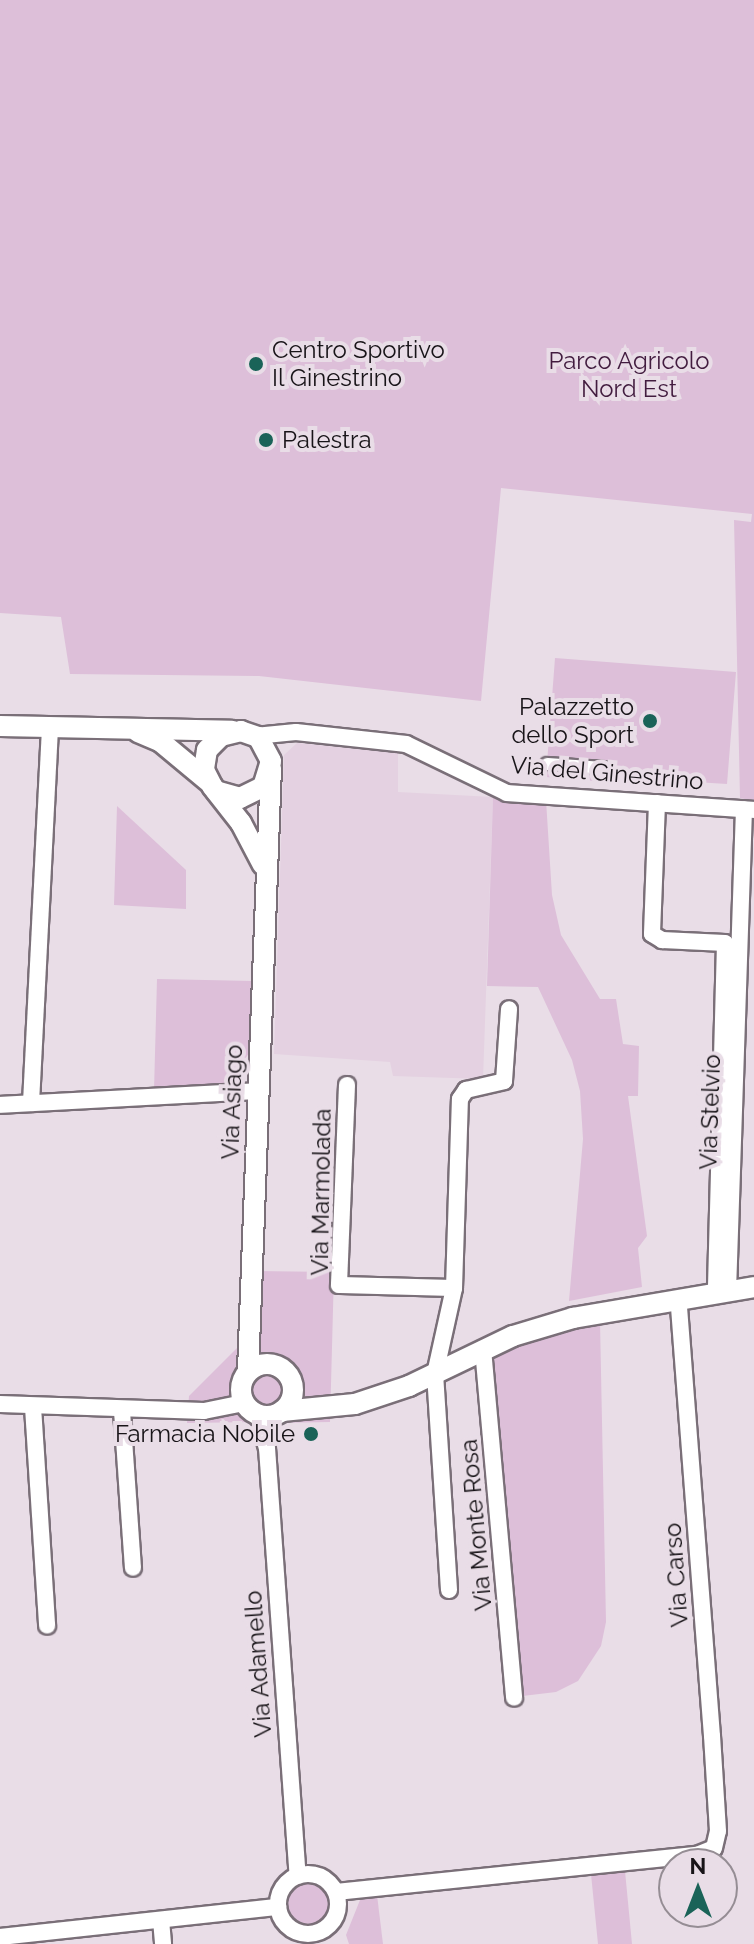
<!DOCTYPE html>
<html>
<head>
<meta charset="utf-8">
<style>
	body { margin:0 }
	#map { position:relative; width:754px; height:1944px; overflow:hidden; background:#e9dde7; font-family:Raleway,sans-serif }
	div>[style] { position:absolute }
	.built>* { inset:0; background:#e4d1e1 }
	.green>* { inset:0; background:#ddbfd9 }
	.round { border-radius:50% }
	.roads { filter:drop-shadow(2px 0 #7a6f78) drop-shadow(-2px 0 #7a6f78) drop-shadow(0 2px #7a6f78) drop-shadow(0 -2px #7a6f78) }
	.pedestrian>* { height:12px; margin:-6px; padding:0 6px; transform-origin:6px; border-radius:6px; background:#fff }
	.minor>* { height:16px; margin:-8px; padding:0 8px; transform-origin:8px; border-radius:8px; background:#fff }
	.minor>.ring { margin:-8px; padding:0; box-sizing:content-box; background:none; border:16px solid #fff; border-radius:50% }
	.tertiary>* { height:20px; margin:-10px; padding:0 10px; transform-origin:10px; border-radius:10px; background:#fff }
	.tertiary>.ring { margin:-10px; padding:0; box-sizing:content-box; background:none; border:20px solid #fff; border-radius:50% }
	.dots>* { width:22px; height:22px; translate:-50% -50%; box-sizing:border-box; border:4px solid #e9dde7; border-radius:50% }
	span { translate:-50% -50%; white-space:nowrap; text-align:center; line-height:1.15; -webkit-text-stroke:8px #e9dde7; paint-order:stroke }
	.poi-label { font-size:24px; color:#181418 }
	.left { translate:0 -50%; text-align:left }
	.right { translate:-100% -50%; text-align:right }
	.park-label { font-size:24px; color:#421c3f }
	.street-label { font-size:24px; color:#181418 }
	.north { position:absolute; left:658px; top:1848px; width:80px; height:80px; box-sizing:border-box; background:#e9dde7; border:2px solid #958d94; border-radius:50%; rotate:0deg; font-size:22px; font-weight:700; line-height:32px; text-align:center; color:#181418 }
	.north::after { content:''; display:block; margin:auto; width:28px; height:36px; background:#1a6358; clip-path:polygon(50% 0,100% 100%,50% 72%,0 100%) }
</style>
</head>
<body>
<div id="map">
	<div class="built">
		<div style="clip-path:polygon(297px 743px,398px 753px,398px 792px,493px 797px,483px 1079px,393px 1076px,390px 1062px,274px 1054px,284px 755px)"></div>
	</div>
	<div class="green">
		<div style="clip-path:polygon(0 0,754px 0,754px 801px,740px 798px,734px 520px,751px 522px,752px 514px,501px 488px,481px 701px,259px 676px,70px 674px,61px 617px,0 613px)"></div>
		<div style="clip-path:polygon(555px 658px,736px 672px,727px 784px,695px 782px,694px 789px,546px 777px)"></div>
		<div style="clip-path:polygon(493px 797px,546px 800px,552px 895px,561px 935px,600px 999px,616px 999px,623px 1044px,639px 1046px,638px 1096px,628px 1096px,647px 1236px,638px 1248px,642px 1287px,569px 1301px,583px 1139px,580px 1091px,572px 1060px,538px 987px,487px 986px)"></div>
		<div style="clip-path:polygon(117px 806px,186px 870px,186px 909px,114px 905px)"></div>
		<div style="clip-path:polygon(157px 979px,253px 981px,251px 1050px,229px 1083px,154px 1091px)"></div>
		<div style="clip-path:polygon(252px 1271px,334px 1272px,330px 1422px,273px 1423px,267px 1447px,260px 1422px,187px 1423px,189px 1396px,239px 1346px,251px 1327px)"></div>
		<div style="clip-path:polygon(600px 1322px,606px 1622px,601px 1646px,578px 1681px,556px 1692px,514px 1697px,490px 1353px)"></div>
		<div style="clip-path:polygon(625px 1871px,632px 1944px,598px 1944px,591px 1874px)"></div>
		<div class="round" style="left:288px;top:1884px;width:40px;height:40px"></div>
		<div style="clip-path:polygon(377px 1895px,383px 1944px,349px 1944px,346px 1935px,360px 1900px)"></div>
	</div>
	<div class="roads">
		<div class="pedestrian">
			<div style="left:547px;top:764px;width:57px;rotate:4deg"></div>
		</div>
		<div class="minor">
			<div style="left:255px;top:736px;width:41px;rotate:-5.6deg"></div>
			<div style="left:296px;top:732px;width:111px;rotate:6.2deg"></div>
			<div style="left:406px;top:744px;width:112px;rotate:25.9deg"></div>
			<div style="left:507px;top:793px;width:248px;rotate:3.9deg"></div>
			<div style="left:657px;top:803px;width:131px;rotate:92.2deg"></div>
			<div style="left:652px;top:934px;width:12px;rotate:31deg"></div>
			<div style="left:662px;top:940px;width:63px;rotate:2.7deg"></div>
			<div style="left:725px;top:943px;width:350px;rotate:91.5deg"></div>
			<div style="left:347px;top:1085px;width:200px;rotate:92.3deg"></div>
			<div style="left:339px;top:1285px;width:115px;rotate:1.5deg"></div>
			<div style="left:31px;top:1103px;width:376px;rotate:-87.1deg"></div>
			<div style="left:0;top:1105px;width:258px;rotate:-3.1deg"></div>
			<div style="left:728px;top:1291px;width:482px;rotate:-88.1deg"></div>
			<div style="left:483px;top:1349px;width:350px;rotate:84.9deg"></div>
			<div style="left:0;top:1404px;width:204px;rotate:2deg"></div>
			<div style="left:204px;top:1411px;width:41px;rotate:-11.3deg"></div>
			<div style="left:33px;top:1407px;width:219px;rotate:86.3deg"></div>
			<div style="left:122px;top:1411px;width:157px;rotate:86deg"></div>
			<div style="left:258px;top:1415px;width:34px;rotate:75deg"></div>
			<div style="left:267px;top:1448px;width:429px;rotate:85.9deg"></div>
			<div style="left:449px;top:1590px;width:216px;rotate:-93.7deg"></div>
			<div style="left:435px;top:1374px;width:88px;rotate:-77.5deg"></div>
			<div style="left:454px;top:1288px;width:189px;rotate:-88.2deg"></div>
			<div style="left:460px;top:1099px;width:11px;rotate:-56deg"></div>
			<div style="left:466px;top:1090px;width:39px;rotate:-13deg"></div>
			<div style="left:504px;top:1081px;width:72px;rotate:-86deg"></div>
			<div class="ring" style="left:278px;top:1874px;width:44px;height:44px"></div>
			<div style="left:336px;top:1892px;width:363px;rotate:-5.9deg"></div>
			<div style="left:697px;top:1855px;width:18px;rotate:-22deg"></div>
			<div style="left:714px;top:1848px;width:17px;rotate:-77deg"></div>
			<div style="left:718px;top:1831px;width:95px;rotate:-93.6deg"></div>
			<div style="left:712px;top:1736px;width:438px;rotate:-94.4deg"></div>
			<div style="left:161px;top:1920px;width:24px;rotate:85deg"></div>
			<div style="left:0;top:1937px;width:280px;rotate:-6.2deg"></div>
		</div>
		<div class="tertiary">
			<div style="left:0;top:726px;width:232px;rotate:1.2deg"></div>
			<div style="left:138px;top:732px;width:25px;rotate:23deg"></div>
			<div style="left:161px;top:742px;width:61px;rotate:39.7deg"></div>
			<div style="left:216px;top:791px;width:25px;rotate:16deg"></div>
			<div style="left:240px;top:798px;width:25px;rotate:-26deg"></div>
			<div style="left:263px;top:787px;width:27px;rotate:-73deg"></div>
			<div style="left:271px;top:761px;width:27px;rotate:-118deg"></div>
			<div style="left:258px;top:737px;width:18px;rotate:-161deg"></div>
			<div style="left:241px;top:731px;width:21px;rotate:166deg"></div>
			<div style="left:221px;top:736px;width:20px;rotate:135deg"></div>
			<div style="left:207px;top:750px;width:20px;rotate:99deg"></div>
			<div style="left:204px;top:770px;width:18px;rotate:63deg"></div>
			<div style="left:212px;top:786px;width:47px;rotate:51.9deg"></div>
			<div style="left:241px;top:823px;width:47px;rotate:62.4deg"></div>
			<div class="ring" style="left:241px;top:1364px;width:32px;height:32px"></div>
			<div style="left:248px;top:1371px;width:604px;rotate:-87.82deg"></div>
			<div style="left:282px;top:1411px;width:73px;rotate:-5.5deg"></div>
			<div style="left:355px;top:1404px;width:57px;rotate:-18.4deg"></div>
			<div style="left:409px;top:1386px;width:115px;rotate:-25.7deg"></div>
			<div style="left:513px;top:1336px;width:63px;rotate:-16.7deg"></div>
			<div style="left:573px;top:1318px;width:184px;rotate:-9.7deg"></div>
		</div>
	</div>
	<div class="dots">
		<div style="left:256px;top:364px;background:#1a6358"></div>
		<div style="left:266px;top:440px;background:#1a6358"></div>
		<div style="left:650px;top:721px;background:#1a6358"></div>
		<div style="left:311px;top:1434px;background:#1a6358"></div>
	</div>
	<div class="poi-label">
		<span class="left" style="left:272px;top:364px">Centro Sportivo<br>Il Ginestrino</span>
		<span class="left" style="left:282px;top:440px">Palestra</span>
		<span class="right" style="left:634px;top:721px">Palazzetto<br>dello Sport</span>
		<span class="right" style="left:295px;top:1434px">Farmacia Nobile</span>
	</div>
	<div class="park-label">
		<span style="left:629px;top:375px">Parco Agricolo<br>Nord Est</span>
	</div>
	<div class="street-label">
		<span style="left:607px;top:773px;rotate:5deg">Via del Ginestrino</span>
		<span style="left:232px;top:1102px;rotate:-88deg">Via Asiago</span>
		<span style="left:710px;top:1112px;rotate:-88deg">Via Stelvio</span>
		<span style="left:321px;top:1192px;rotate:-89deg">Via Marmolada</span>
		<span style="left:476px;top:1525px;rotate:-95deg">Via Monte Rosa</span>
		<span style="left:676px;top:1575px;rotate:-94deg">Via Carso</span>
		<span style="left:258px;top:1664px;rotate:-94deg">Via Adamello</span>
	</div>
	<div class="north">N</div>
</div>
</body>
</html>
